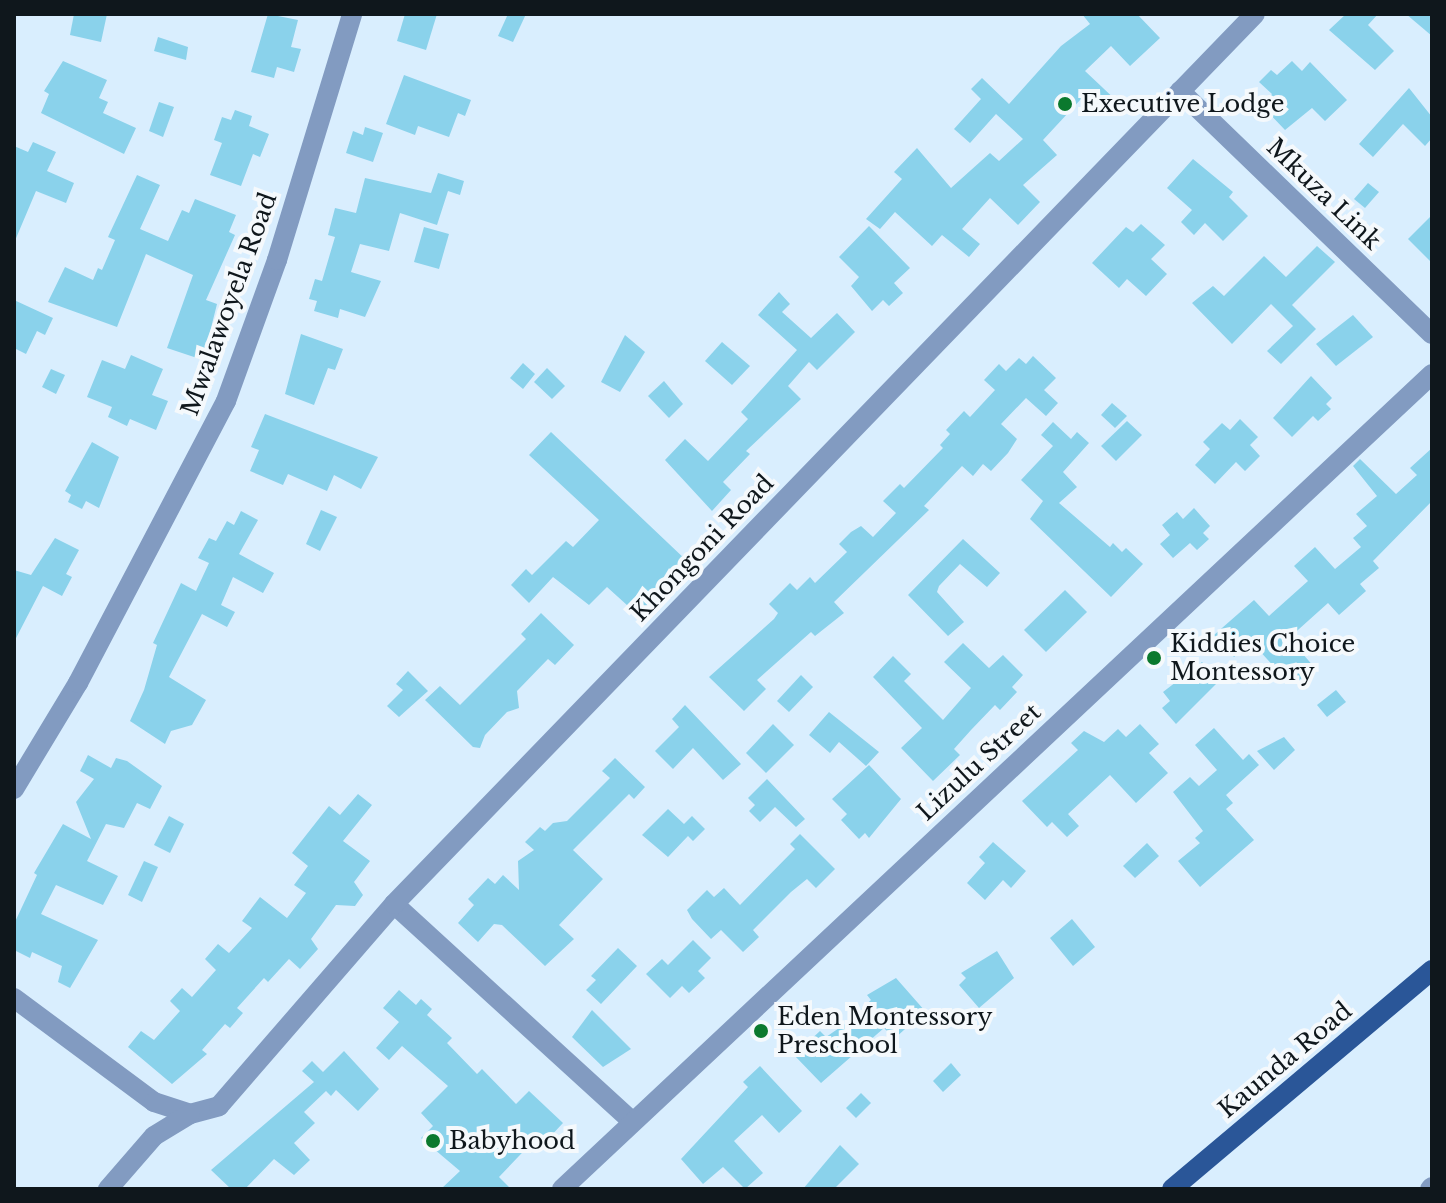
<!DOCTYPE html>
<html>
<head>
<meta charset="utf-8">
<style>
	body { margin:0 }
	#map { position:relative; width:1446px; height:1203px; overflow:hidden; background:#d9eefe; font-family:"Libre Baskerville",serif }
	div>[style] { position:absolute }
	.building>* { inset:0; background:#8ad2eb }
	.minor>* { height:20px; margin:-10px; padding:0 10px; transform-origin:10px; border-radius:10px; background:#829bc1 }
	.major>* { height:20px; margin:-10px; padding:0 10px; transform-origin:10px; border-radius:10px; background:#2a5698 }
	.dots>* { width:22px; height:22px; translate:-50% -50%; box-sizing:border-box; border:4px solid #f5f9fc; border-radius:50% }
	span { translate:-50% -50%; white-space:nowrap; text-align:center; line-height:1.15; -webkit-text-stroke:8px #f5f9fc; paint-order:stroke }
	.poi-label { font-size:24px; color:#0f171c }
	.left { translate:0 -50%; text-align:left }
	.street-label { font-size:24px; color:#0f171c }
	.frame { position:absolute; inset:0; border:16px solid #0f171c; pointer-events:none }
</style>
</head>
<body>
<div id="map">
	<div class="building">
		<div style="clip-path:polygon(74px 14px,107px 14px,101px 42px,70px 35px)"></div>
		<div style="clip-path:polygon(268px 14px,298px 20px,291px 47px,301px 49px,294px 72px,277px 67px,274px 78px,251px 72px)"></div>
		<div style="clip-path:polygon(405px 14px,437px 14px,426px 50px,397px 41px)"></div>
		<div style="clip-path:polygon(508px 14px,526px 14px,513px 42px,498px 36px)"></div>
		<div style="clip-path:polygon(1082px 14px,1137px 14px,1160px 38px,1130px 66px,1111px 46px,1085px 71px,1120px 104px,1109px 116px,1090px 98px,1085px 103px,1081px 99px,1043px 140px,1057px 155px,1023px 185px,1040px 202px,1018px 225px,990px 198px,962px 229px,980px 244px,969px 257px,942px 235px,932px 246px,895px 212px,880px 229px,866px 219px,902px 179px,894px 172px,917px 148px,951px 188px,990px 153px,999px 161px,1023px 139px,996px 114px,970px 143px,954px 129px,981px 99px,971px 89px,982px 78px,1009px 104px,1061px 46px,1090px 24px)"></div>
		<div style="clip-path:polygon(1346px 14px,1378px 14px,1368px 25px,1394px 51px,1375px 70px,1329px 30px)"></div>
		<div style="clip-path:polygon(1406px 14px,1432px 14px,1432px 36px)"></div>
		<div style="clip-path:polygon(158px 37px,188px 47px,186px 60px,154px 51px)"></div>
		<div style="clip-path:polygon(63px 61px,107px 80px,99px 98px,108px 102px,103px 113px,136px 128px,124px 154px,41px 113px,49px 94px,44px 91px)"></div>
		<div style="clip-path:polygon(1292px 61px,1302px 71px,1310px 62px,1347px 100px,1325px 121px,1312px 108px,1285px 130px,1263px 107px,1272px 94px,1259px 82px,1271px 70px,1277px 75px)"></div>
		<div style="clip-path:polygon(404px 75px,471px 100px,465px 116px,458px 113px,449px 137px,418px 126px,415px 135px,386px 124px)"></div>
		<div style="clip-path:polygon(1409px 88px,1432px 117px,1432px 138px,1425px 146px,1403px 124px,1373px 157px,1359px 144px)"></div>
		<div style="clip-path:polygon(159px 102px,174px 107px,163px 137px,149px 131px)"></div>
		<div style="clip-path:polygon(235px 110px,252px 116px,249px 126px,269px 134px,260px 157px,253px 154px,241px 186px,210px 175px,222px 143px,214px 140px,222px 117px,231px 120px)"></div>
		<div style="clip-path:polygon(365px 127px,383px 133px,373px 162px,346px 153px,353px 131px,363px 135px)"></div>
		<div style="clip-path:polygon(33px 142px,56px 152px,47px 171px,74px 183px,66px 203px,36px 191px,14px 243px,14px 146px,28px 152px)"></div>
		<div style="clip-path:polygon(1193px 159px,1233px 192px,1229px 197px,1248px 216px,1223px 241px,1205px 223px,1194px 235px,1181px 222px,1192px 210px,1167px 188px)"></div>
		<div style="clip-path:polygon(438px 173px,464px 181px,460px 195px,448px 191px,437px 225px,400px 213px,389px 251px,360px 244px,351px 272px,381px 281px,365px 317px,340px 309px,338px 318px,314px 311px,317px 301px,309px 299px,315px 279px,322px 281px,335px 237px,328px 235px,335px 208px,356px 213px,365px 178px,431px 193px)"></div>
		<div style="clip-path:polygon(137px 175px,160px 185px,140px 229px,168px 241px,182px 210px,189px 213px,195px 199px,236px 215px,229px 232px,235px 235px,206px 300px,217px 304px,203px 360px,167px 348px,193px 275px,146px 254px,117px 327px,48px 302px,65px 267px,93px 280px,98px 268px,102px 270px,115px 240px,108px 237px)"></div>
		<div style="clip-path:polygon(1368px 183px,1379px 192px,1365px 208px,1354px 199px)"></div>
		<div style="clip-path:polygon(1432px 215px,1432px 263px,1408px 239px)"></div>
		<div style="clip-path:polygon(1141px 224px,1165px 245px,1151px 259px,1167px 274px,1146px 296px,1127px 279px,1119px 288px,1092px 263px,1126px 227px,1133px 232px)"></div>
		<div style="clip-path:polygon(869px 226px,910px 268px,894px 283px,903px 293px,889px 306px,883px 300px,872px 311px,851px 286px,859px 277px,839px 257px)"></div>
		<div style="clip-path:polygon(424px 227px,449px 234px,439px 269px,414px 262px)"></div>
		<div style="clip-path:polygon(1317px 246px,1335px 262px,1292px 305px,1316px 329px,1281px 364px,1267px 351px,1293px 326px,1271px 304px,1232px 344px,1192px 303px,1213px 286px,1224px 296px,1264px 256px,1286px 277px)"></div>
		<div style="clip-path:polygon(779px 292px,790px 304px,782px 312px,811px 338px,837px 313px,855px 332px,817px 370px,809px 362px,788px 386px,801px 399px,746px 451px,750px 454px,723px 482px,731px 490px,712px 511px,665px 460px,685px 439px,708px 461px,748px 419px,741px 412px,797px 350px,758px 315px)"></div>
		<div style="clip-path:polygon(14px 300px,53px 318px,45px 335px,37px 331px,26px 354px,14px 348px)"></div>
		<div style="clip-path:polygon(1353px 315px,1373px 337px,1336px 366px,1316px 344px)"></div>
		<div style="clip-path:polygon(301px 334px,343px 349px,335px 370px,328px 368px,314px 405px,285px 394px)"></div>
		<div style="clip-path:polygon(625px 335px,645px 352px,620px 392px,601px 382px)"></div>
		<div style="clip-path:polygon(722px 342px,750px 366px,732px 385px,705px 361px)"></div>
		<div style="clip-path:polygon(131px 355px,163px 369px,152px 395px,168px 401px,156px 430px,130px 419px,127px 426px,108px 417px,112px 407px,87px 397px,102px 360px,125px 369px)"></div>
		<div style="clip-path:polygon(1033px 356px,1056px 378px,1044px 390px,1058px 403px,1046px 416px,1026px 398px,1001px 424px,1017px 439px,1008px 453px,991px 471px,983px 464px,973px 476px,962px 466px,924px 506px,929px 510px,834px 602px,844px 613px,815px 636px,811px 632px,757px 680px,766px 689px,744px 711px,709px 677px,774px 619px,778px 613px,769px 604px,790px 583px,797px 590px,810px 577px,815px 583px,847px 552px,839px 544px,851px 532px,861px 526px,873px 537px,896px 513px,883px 501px,900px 484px,904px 488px,943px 448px,940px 445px,950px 434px,946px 430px,964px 411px,970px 417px,995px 390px,984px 380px,999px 364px,1006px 371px,1019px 358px,1026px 364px)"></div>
		<div style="clip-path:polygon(523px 363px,535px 374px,523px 389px,510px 378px)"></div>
		<div style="clip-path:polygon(547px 368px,565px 386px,552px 399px,534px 382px)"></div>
		<div style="clip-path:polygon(51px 369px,65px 375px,56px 394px,42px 387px)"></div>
		<div style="clip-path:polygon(1311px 376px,1332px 398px,1326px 404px,1331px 409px,1318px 421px,1313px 416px,1292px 437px,1273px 418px)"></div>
		<div style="clip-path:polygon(664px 381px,683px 404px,669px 418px,648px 396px)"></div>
		<div style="clip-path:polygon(1112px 403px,1127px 416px,1115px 428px,1101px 415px)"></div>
		<div style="clip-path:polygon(265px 414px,378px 457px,361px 489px,334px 475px,327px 491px,288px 474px,283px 485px,250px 471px,259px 450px,251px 447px)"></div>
		<div style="clip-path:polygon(1240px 419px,1258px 437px,1250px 445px,1260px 456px,1245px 471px,1236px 462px,1215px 484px,1195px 465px,1210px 449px,1203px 442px,1222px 423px,1230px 430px)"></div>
		<div style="clip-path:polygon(1127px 421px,1142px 435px,1116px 461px,1101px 446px)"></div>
		<div style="clip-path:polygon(1053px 422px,1071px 439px,1077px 432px,1089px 443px,1063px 472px,1077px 487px,1059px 503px,1110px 547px,1113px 543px,1122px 552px,1126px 548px,1143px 564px,1111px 597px,1030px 519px,1043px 501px,1021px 480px,1053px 446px,1041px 435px)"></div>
		<div style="clip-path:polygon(551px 432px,687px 561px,638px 615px,607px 587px,589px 605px,553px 577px,529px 603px,511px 585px,526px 569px,532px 575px,566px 541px,573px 547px,599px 520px,529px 455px)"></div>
		<div style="clip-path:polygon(92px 442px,119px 457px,99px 508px,86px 501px,82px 509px,68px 502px,71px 495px,65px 491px)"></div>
		<div style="clip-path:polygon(1432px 448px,1432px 501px,1373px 561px,1379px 568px,1360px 584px,1366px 591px,1339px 615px,1328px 603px,1289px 638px,1315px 668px,1298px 681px,1284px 665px,1278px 671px,1257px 648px,1253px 651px,1248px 645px,1234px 657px,1214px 635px,1254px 600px,1269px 616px,1308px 581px,1294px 566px,1315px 547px,1335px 569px,1361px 547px,1353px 538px,1367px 526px,1356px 514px,1377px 496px,1353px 466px,1360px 459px,1396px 494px,1417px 475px,1410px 468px)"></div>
		<div style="clip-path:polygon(1194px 508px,1210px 526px,1203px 533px,1209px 539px,1197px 550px,1190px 543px,1173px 558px,1160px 544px,1170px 535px,1162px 525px,1177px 512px,1183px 519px)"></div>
		<div style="clip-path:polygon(321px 510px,337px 517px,320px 551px,306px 544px)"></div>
		<div style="clip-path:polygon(241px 511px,258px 520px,239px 554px,274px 573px,263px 593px,233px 577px,221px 605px,235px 612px,227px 627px,202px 614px,169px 677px,206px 700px,192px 725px,171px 731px,165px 744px,130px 721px,144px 690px,157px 645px,153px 643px,181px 583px,196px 591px,209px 563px,198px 558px,209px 538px,216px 541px,227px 521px,234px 525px)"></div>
		<div style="clip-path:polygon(55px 538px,79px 550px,66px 574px,72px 577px,62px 596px,43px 586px,14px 642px,14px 570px,31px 575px)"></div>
		<div style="clip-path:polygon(963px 539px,1000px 573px,987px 587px,960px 564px,939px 586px,937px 592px,964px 622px,948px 636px,908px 595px)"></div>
		<div style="clip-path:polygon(1065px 590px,1087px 612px,1046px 652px,1024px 630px)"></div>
		<div style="clip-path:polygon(541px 613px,574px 645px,555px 665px,548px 659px,517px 691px,519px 708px,507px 712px,485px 735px,480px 748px,473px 747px,425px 700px,440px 686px,460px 705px,526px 639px,521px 634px)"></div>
		<div style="clip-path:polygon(963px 643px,989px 668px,1003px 655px,1023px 675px,1012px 687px,1017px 692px,1000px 710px,995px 705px,971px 730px,954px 749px,960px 755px,933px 781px,901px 748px,922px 728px,873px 677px,893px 656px,911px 674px,904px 681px,943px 720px,971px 688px,944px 662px)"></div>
		<div style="clip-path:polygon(1202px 662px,1219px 681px,1176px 724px,1162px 708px,1170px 701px,1163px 692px)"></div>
		<div style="clip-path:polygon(408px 671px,428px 691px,399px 717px,387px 706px,403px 690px,396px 684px)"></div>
		<div style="clip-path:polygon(801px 675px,813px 687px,789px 712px,777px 701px)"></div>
		<div style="clip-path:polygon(1336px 690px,1346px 702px,1327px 717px,1317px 705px)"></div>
		<div style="clip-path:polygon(685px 705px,741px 764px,723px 780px,693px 748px,673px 769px,655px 751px,679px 727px,672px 719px)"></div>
		<div style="clip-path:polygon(829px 712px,879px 752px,866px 766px,839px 742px,830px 753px,809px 735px)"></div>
		<div style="clip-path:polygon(773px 724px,794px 745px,766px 773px,746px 753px)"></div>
		<div style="clip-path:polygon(1140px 724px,1159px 744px,1149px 753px,1168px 773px,1136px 803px,1110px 775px,1068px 814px,1079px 826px,1067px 837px,1052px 822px,1047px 827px,1022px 801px,1078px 750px,1071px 743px,1084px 731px,1104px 742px,1118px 729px,1126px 737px)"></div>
		<div style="clip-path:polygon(1214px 728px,1243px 760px,1249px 754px,1259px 765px,1226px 795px,1233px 803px,1226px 809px,1254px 840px,1200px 887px,1178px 861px,1200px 843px,1195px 838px,1203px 831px,1173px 792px,1190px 777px,1199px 786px,1217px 770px,1195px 745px)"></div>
		<div style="clip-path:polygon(1284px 737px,1295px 750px,1274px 770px,1257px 751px)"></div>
		<div style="clip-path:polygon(88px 755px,111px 768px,116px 758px,127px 761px,162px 786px,150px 809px,137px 803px,124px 828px,106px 824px,87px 861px,118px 876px,103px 905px,56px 885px,41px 914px,98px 940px,70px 988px,58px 982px,62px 966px,32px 952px,30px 958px,14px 950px,14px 924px,37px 875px,34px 873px,63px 824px,91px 839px,76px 802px,94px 779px,80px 771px)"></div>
		<div style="clip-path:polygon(615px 758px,645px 787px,634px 799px,629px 794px,573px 850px,603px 879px,559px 925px,574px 939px,545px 966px,502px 925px,494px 924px,478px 942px,458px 923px,474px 905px,468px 899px,488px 878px,495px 884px,503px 875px,519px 890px,518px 861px,534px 850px,525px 842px,540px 827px,545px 831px,553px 823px,567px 821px,610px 778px,602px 771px)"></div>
		<div style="clip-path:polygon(869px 765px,901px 799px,869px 838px,865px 833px,859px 839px,841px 820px,847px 814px,832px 799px)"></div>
		<div style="clip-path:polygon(767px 779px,805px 819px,796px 827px,775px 807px,760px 822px,749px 811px,755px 805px,748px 798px)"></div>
		<div style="clip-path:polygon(358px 794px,372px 805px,343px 841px,370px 861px,354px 882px,363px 895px,355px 906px,336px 905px,311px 939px,318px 949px,300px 969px,289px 959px,268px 982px,264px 978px,237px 1008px,243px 1013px,230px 1028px,225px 1024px,202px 1050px,207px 1054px,172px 1084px,128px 1047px,141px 1031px,154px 1040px,180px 1011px,170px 1001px,182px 988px,192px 997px,216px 970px,205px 959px,218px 944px,229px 953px,252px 928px,242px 921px,260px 897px,287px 918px,306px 893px,294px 885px,308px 866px,292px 853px,329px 806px,340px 815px)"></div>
		<div style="clip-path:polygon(668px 809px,684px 824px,692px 816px,705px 829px,693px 841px,688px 836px,668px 857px,642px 835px)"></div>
		<div style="clip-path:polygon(169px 816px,184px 824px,170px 853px,154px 845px)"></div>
		<div style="clip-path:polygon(800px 834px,835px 869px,816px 888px,807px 879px,791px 892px,753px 930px,759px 937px,743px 952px,721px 930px,711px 939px,692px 919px,687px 910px,707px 890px,714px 897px,724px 888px,740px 905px,795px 849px,790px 844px)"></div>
		<div style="clip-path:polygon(993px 842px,1026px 871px,1011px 888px,1003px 880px,985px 900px,967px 883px,985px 863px,979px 857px)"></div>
		<div style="clip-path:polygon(1147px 843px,1159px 856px,1135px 878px,1123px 866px)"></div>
		<div style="clip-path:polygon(144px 861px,158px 867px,142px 902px,128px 895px)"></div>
		<div style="clip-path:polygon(1072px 919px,1095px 947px,1073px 966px,1050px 938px)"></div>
		<div style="clip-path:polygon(693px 940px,711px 958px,698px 971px,705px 978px,689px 993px,682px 986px,670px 998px,646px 974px,662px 959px,668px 965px)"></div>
		<div style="clip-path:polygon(618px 948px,637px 966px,601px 1004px,586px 990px,596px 980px,591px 976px)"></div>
		<div style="clip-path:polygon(997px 951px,1014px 978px,979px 1008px,959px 985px,966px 978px,961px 973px)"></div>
		<div style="clip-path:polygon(896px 978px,925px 1011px,894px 1039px,884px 1028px,821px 1083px,794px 1055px,820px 1031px,826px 1037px,845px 1024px,871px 1000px,867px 995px)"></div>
		<div style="clip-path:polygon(399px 990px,416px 1005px,421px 999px,432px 1009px,427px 1015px,452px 1038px,447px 1043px,477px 1074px,482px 1069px,516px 1104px,529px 1091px,563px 1123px,547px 1140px,540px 1134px,499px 1177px,511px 1189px,441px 1189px,460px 1171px,421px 1138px,433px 1126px,421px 1113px,448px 1086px,402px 1046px,389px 1060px,376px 1048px,399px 1022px,383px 1008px)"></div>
		<div style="clip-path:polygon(592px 1010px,631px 1049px,603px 1067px,572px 1037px)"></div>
		<div style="clip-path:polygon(344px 1051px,379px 1089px,358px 1111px,336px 1090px,331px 1096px,326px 1091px,304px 1112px,315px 1123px,294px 1143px,310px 1160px,294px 1175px,274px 1159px,245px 1189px,231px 1189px,211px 1170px,314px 1082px,302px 1071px,312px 1061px,323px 1072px)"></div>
		<div style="clip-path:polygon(951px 1063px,961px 1075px,943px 1092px,933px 1081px)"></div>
		<div style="clip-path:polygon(760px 1066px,802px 1111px,779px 1133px,762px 1115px,734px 1141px,763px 1173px,745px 1189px,723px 1167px,703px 1184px,681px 1159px,748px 1087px,743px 1082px)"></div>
		<div style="clip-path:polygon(861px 1093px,871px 1103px,856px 1118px,846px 1108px)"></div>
		<div style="clip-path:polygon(840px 1145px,859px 1164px,834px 1189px,803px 1189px)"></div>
	</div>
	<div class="minor">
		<div style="left:1180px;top:91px;width:350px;rotate:44deg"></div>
		<div style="left:14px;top:789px;width:124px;rotate:-58.9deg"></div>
		<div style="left:78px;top:683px;width:318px;rotate:-62.3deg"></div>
		<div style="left:226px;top:401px;width:150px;rotate:-70.1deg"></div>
		<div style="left:277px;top:260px;width:257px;rotate:-73deg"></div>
		<div style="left:394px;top:904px;width:322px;rotate:42.4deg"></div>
		<div style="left:14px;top:998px;width:174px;rotate:36.6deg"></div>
		<div style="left:154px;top:1102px;width:38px;rotate:18deg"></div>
		<div style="left:190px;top:1114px;width:30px;rotate:-15deg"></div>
		<div style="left:219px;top:1106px;width:267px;rotate:-49.1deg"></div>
		<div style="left:394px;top:904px;width:1238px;rotate:-45.95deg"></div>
		<div style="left:108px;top:1189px;width:70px;rotate:-49deg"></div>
		<div style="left:154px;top:1136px;width:42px;rotate:-31.4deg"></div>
		<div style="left:562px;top:1189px;width:1192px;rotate:-43.13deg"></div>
		<div style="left:1430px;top:1189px;width:3px;rotate:-45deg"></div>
	</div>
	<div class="major">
		<div style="left:1172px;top:1189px;width:340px;rotate:-40.1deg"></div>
	</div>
	<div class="dots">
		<div style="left:1065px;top:104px;background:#0b792e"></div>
		<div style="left:1154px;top:658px;background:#0b792e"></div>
		<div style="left:761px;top:1031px;background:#0b792e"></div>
		<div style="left:433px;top:1141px;background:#0b792e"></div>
	</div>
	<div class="poi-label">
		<span class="left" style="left:1081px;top:104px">Executive Lodge</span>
		<span class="left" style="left:1170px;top:658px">Kiddies Choice<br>Montessory</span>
		<span class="left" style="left:777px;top:1031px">Eden Montessory<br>Preschool</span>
		<span class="left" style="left:449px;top:1141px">Babyhood</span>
	</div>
	<div class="street-label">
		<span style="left:1324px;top:194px;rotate:44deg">Mkuza Link</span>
		<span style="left:229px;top:304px;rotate:-70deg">Mwalawoyela Road</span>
		<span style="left:702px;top:548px;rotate:-46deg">Khongoni Road</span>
		<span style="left:979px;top:762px;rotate:-43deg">Lizulu Street</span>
		<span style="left:1285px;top:1060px;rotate:-40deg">Kaunda Road</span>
	</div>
	<div class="frame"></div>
</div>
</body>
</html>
